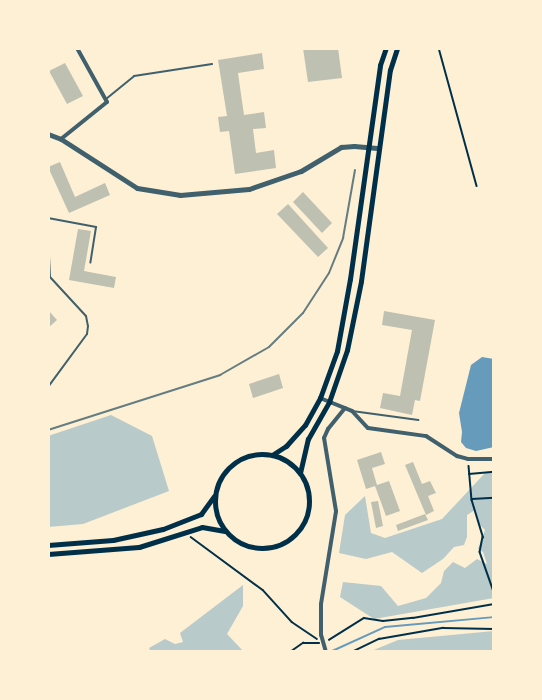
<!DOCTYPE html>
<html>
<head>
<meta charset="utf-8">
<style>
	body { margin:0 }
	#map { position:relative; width:542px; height:700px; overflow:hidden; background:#fdf0d5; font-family:Montserrat,sans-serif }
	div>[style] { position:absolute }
	.green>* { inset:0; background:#b9caca }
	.water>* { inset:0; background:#669bbc }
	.stream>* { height:2px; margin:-1px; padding:0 1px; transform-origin:1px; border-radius:1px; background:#669bbc }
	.building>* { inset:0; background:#bec0b2 }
	.path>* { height:1.5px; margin:-0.75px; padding:0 0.75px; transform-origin:0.75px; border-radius:0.75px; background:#003049 }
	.service>* { height:2px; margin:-1px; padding:0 1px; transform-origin:1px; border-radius:1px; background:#3f606c }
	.minor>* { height:4px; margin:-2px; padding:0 2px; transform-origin:2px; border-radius:2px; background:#3f606c }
	.tertiary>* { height:5px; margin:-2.5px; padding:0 2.5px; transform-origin:2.5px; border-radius:2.5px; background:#3f606c }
	.secondary>* { height:5px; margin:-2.5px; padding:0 2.5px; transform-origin:2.5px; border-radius:2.5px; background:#003049 }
	.secondary>.ring { margin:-2.5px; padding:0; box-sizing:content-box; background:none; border:5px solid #003049; border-radius:50% }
	.rail>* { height:2px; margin:-1px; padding:0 1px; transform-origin:1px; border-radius:1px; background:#657d81 }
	span { translate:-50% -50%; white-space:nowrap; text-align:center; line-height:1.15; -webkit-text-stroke:6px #fdf0d5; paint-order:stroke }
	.frame { position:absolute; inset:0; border:50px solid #fdf0d5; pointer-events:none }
</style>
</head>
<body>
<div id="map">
	<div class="green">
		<div style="clip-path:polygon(111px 415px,152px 436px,169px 491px,83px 524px,48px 527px,48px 436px)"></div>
		<div style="clip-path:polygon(486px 472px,494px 473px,494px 598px,374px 619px,340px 597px,343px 582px,381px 586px,398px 606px,426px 598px,441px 583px,444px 571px,453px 562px,465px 568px,477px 559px,487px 564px,483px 552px,478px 549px,485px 530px,479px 524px,475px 510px,467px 515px,467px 537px,464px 545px,454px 547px,443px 559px,422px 573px,392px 552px,366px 559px,339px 553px,345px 515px,365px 496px,371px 533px,385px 538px,442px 519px)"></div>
		<div style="clip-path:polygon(243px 585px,243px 606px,227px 634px,244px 652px,151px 652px,149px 648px,165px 639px,175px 644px,183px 642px,180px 633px)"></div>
		<div style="clip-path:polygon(494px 631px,494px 652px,369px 652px,398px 640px)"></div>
	</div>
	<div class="water">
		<div style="clip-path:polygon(482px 357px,494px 359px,494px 447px,476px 451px,466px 448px,461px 442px,462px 432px,459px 413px,471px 365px)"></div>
	</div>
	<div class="stream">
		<div style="left:330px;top:652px;width:60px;rotate:-24.4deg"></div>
		<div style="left:385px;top:627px;width:109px;rotate:-5.2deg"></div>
	</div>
	<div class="building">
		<div style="clip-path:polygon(303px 48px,338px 48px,342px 78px,308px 82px)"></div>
		<div style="clip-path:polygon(262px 53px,264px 69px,238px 73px,244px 115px,264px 112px,266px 128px,253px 129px,256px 153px,274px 150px,276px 168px,235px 174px,229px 131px,220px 132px,218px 117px,227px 116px,218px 60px)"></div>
		<div style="clip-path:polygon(65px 63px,83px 96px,67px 104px,49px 71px)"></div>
		<div style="clip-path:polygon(60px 162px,75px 197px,105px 183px,110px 195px,69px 213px,48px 167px)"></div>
		<div style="clip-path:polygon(303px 192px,332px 223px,322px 233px,293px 202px)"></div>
		<div style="clip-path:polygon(288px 204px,328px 248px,318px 257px,277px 214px)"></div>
		<div style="clip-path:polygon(78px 229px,91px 231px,84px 271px,116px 277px,114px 288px,69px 280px)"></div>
		<div style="clip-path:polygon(48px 310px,57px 320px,48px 328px)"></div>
		<div style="clip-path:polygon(384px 311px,435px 320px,420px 401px,415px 400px,412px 415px,380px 408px,383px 393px,400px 396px,412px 330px,382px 325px)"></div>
		<div style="clip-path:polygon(279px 374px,283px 388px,253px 398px,249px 384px)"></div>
		<div style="clip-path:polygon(381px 452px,385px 464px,372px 468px,377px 485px,389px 481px,400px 511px,386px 516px,375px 486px,366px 489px,357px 460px)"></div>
		<div style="clip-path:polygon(413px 462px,422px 484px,430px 481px,436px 493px,428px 496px,434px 511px,426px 515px,405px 465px)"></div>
		<div style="clip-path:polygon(378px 501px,383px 526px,376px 528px,371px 502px)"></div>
		<div style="clip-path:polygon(425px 514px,428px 520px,398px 531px,396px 525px)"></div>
	</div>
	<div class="path">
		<div style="left:439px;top:48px;width:143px;rotate:74.6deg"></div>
		<div style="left:469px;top:466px;width:34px;rotate:85deg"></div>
		<div style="left:472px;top:500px;width:39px;rotate:73deg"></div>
		<div style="left:483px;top:537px;width:15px;rotate:101deg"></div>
		<div style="left:480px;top:552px;width:42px;rotate:70.7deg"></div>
		<div style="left:469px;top:474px;width:25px;rotate:-5deg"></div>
		<div style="left:472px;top:499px;width:22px;rotate:-3deg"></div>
		<div style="left:191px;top:537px;width:89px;rotate:36.4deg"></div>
		<div style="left:263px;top:590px;width:43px;rotate:47.8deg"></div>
		<div style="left:292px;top:622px;width:30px;rotate:34deg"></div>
		<div style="left:329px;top:640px;width:41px;rotate:-32.2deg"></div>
		<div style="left:364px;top:618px;width:19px;rotate:9deg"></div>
		<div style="left:383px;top:621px;width:30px;rotate:-6deg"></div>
		<div style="left:413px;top:618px;width:82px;rotate:-9.8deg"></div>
		<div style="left:290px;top:652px;width:16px;rotate:-35deg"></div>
		<div style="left:303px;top:643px;width:16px"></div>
		<div style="left:352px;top:652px;width:30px;rotate:-26deg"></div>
		<div style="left:379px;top:639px;width:65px;rotate:-9.8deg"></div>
		<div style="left:443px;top:628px;width:51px;rotate:1.1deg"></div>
	</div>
	<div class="service">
		<div style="left:106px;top:99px;width:36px;rotate:-39deg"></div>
		<div style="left:134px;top:76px;width:79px;rotate:-8.7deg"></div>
		<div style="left:48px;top:218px;width:49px;rotate:10.6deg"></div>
		<div style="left:96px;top:227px;width:36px;rotate:99deg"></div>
		<div style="left:48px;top:236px;width:41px;rotate:87.2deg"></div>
		<div style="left:50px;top:277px;width:53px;rotate:47.3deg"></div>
		<div style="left:86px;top:316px;width:10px;rotate:79deg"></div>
		<div style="left:88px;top:326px;width:8px;rotate:97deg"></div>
		<div style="left:87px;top:334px;width:66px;rotate:126.3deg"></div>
		<div style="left:352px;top:411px;width:67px;rotate:7.8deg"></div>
	</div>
	<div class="minor">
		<div style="left:61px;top:139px;width:59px;rotate:-38.8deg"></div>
		<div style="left:107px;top:102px;width:62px;rotate:-119.1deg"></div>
		<div style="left:320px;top:398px;width:35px;rotate:22deg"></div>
		<div style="left:352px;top:411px;width:23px;rotate:47deg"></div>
		<div style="left:368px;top:428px;width:59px;rotate:7.9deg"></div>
		<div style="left:426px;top:436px;width:37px;rotate:33deg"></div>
		<div style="left:457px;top:456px;width:11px;rotate:15deg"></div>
		<div style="left:468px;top:459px;width:26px"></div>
		<div style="left:326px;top:652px;width:18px;rotate:-106deg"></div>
		<div style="left:321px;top:635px;width:31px;rotate:-90deg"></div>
		<div style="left:321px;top:604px;width:94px;rotate:-80.8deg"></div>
		<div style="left:336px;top:511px;width:74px;rotate:-99.3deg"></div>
		<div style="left:324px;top:438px;width:10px;rotate:-66deg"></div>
		<div style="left:328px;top:429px;width:27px;rotate:-51deg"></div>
	</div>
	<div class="tertiary">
		<div style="left:48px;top:134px;width:14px;rotate:21deg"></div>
		<div style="left:61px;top:139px;width:90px;rotate:32.8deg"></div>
		<div style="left:137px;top:188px;width:44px;rotate:9.2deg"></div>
		<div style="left:180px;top:195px;width:69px;rotate:-5deg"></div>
		<div style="left:249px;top:189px;width:55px;rotate:-19.1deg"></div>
		<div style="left:301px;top:171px;width:47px;rotate:-31deg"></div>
		<div style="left:341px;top:147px;width:13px;rotate:-4deg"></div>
		<div style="left:354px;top:146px;width:23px;rotate:5deg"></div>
	</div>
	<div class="secondary">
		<div class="ring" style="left:215px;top:454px;width:89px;height:89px"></div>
		<div style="left:272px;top:455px;width:17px;rotate:-33deg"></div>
		<div style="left:286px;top:446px;width:28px;rotate:-48deg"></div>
		<div style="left:305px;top:425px;width:31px;rotate:-61deg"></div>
		<div style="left:320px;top:398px;width:50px;rotate:-70.1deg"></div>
		<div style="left:337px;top:351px;width:73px;rotate:-79.8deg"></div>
		<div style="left:350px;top:279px;width:216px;rotate:-82deg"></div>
		<div style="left:380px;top:65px;width:18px;rotate:-71deg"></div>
		<div style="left:300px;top:473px;width:35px;rotate:-77deg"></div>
		<div style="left:308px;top:439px;width:43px;rotate:-60.4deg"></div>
		<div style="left:329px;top:402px;width:55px;rotate:-70.9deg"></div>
		<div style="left:347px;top:350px;width:70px;rotate:-78.5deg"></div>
		<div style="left:361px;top:281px;width:213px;rotate:-82.2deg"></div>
		<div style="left:390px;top:70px;width:23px;rotate:-72deg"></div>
		<div style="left:48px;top:545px;width:65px;rotate:-4.4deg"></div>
		<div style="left:113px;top:540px;width:51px;rotate:-12.4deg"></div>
		<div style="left:163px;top:529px;width:41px;rotate:-21.5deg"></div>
		<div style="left:201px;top:514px;width:22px;rotate:-54deg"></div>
		<div style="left:48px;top:554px;width:91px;rotate:-4.4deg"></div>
		<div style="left:139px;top:547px;width:66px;rotate:-17.6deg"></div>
		<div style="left:202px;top:527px;width:23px;rotate:10deg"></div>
	</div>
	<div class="rail">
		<div style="left:48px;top:430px;width:181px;rotate:-17.7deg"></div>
		<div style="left:220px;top:375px;width:56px;rotate:-29.7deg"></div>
		<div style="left:269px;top:347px;width:48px;rotate:-45deg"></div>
		<div style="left:303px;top:313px;width:48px;rotate:-57deg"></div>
		<div style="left:329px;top:273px;width:38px;rotate:-68deg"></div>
		<div style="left:343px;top:238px;width:69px;rotate:-80deg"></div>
	</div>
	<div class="frame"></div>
</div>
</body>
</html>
